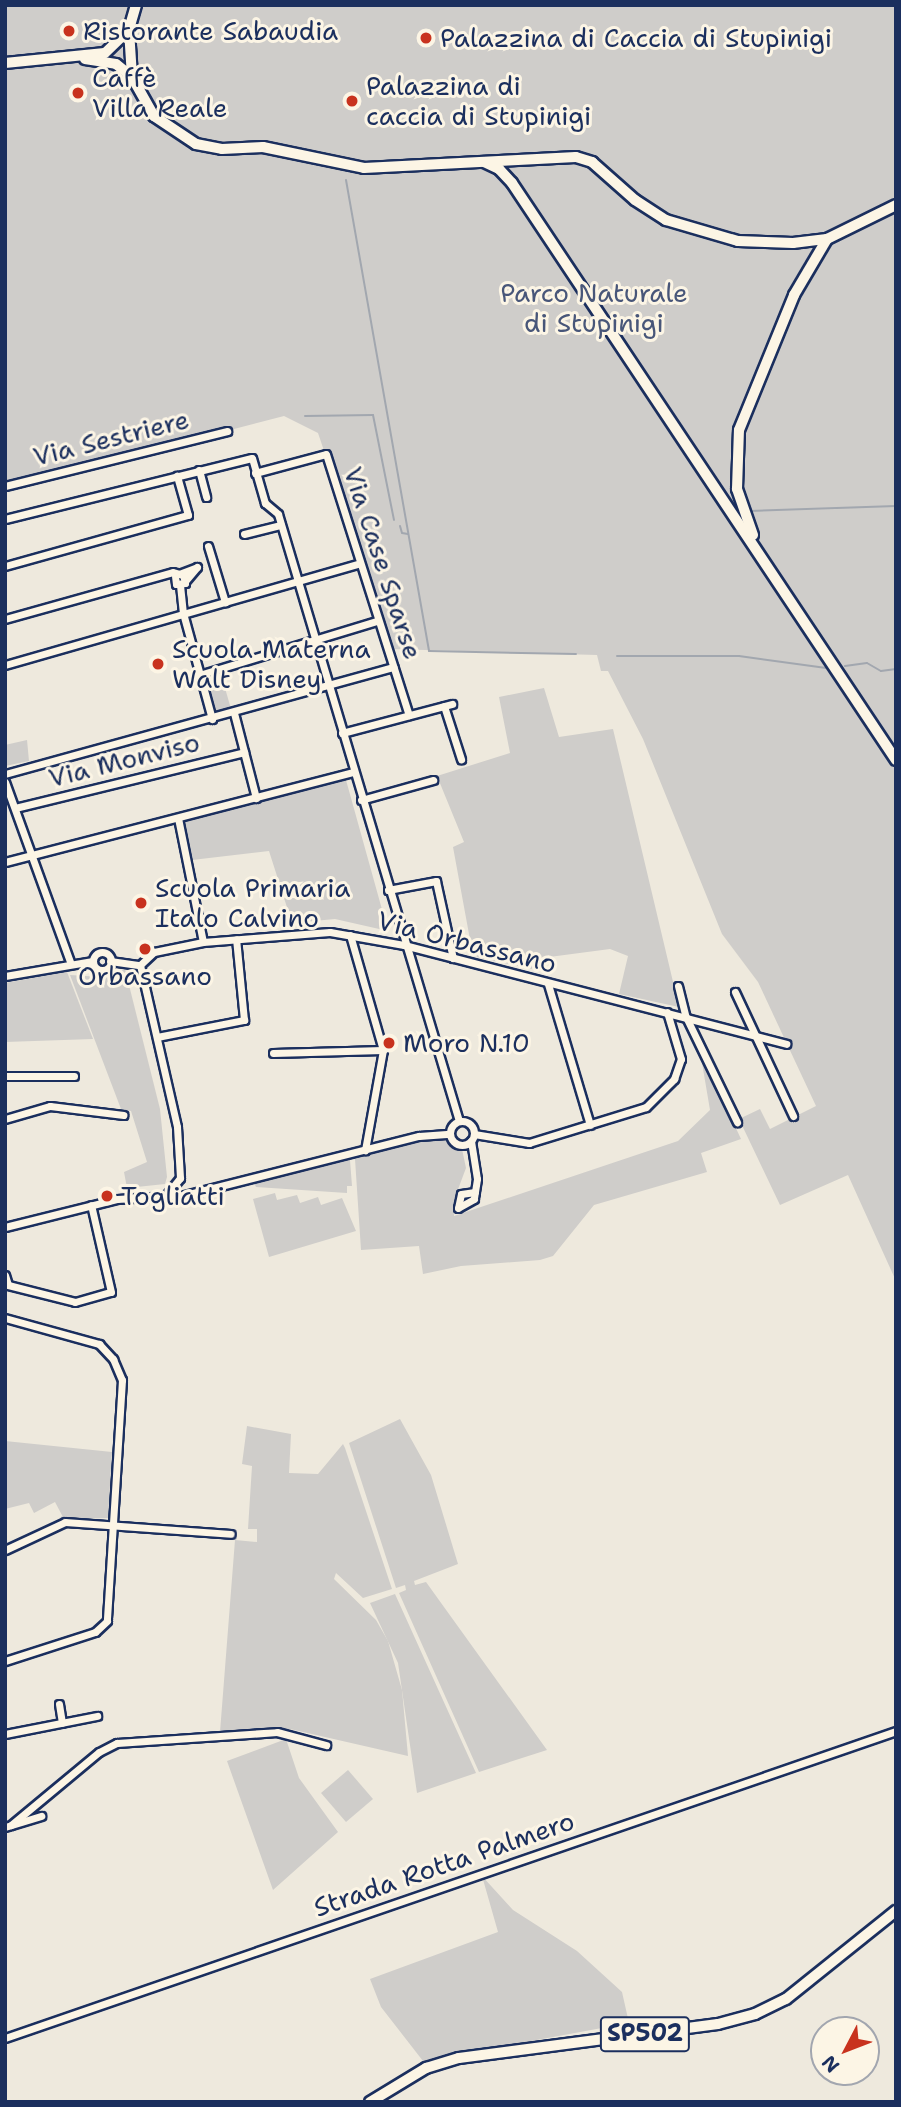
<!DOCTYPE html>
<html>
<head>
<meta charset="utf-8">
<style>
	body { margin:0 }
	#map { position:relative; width:901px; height:2107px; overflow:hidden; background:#eee9dd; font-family:"Shantell Sans",sans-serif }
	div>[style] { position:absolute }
	.green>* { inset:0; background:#cfcdca }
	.stream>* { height:2px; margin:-1px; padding:0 1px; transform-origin:1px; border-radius:1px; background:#a2a7af }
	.roads { filter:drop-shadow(2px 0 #1b2f5e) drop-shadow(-2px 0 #1b2f5e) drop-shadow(0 2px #1b2f5e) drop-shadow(0 -2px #1b2f5e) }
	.street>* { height:7px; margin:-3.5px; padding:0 3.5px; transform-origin:3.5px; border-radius:3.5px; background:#fcf5e5 }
	.street>.ring { margin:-3.5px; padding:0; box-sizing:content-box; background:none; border:7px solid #fcf5e5; border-radius:50% }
	.secondary>* { height:10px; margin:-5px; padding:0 5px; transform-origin:5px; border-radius:5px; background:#fcf5e5 }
	.primary>* { height:10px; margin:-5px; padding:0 5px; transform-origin:5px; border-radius:5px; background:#fcf5e5 }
	.dots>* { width:19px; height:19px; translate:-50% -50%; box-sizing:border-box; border:4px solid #fcf5e5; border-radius:50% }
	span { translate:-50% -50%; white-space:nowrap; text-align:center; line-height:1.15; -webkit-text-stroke:6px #fcf5e5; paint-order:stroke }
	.shield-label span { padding:2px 5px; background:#fcf5e5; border:2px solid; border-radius:5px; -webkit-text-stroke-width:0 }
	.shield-label { font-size:24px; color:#1b2f5e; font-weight:700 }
	.poi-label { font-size:26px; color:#1b2f5e }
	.left { translate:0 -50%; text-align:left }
	.park-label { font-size:26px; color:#485679 }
	.street-label { font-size:26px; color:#1b2f5e }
	.frame { position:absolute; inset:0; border:7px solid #1b2f5e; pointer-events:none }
	.north { position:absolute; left:810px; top:2016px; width:70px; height:70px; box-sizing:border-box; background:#fcf5e5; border:2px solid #a2a6af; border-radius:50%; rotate:228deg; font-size:19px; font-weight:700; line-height:28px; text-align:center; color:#1b2f5e }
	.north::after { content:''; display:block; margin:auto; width:24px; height:32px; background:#c8321e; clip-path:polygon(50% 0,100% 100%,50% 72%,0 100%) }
</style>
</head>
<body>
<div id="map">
	<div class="green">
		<div style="clip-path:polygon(5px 5px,896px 5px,896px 1281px,848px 1175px,780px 1205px,739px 1119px,760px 1109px,770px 1129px,816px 1106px,758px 982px,722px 934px,643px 739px,608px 671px,601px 671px,597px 655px,391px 649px,318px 433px,284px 416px,5px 489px)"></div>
		<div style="clip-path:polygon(221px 674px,231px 709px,214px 714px,204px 679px)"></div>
		<div style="clip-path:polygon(544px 688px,559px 737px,613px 729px,679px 1007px,619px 994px,628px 956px,610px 949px,534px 959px,532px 969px,477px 957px,471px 945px,453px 847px,464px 842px,437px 776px,510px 753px,499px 697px)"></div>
		<div style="clip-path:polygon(27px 740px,29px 761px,5px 766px,5px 745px)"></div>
		<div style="clip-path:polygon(346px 780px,388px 931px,335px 919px,292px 923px,269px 851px,192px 860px,183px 822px)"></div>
		<div style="clip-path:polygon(125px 969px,160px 1109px,167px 1177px,165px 1184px,127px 1188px,124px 1172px,147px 1162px,131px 1111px,121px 1109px,70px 975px,101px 977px)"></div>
		<div style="clip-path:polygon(67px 972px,93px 1039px,5px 1042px,5px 983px)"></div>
		<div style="clip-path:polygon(700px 1051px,741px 1139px,701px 1153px,707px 1172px,594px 1205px,553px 1256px,540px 1260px,461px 1266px,423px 1274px,419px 1246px,361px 1250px,355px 1159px,425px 1139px,448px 1139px,462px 1149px,466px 1168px,454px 1200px,454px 1216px,678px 1141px,710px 1110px)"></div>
		<div style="clip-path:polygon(350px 1160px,352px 1186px,347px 1186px,347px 1193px,256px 1187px,254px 1183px)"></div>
		<div style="clip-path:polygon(275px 1193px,277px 1200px,297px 1195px,300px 1203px,318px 1197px,321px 1205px,342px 1198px,356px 1231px,269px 1257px,253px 1199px)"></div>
		<div style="clip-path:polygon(400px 1419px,431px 1475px,458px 1564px,414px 1581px,415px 1585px,426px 1582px,547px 1750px,479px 1772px,399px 1593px,406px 1590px,405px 1585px,396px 1588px,349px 1443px)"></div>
		<div style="clip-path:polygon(247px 1426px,291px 1434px,289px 1473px,318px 1474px,343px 1444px,345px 1448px,392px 1589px,363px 1598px,336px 1573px,334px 1579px,376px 1620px,388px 1641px,402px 1690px,408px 1756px,290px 1729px,220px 1732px,235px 1540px,257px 1542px,257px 1529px,248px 1529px,252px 1466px,242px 1464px)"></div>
		<div style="clip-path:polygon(5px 1441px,112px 1452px,108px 1518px,64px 1519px,55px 1502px,34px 1513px,29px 1503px,5px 1509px)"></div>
		<div style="clip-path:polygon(395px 1594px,476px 1773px,417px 1793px,398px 1663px,370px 1603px)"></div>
		<div style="clip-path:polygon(286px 1739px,299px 1778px,338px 1832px,273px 1890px,227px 1761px)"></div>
		<div style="clip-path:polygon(348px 1770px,373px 1799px,346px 1822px,321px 1793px)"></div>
		<div style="clip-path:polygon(482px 1876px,513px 1910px,577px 1951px,622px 1992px,629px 2023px,423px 2061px,381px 2007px,370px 1979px,498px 1932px)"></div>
	</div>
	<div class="stream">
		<div style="left:346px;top:180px;width:478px;rotate:80deg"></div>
		<div style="left:429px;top:651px;width:147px;rotate:1.2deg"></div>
		<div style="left:305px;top:416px;width:68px;rotate:-0.8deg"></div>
		<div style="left:373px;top:415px;width:107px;rotate:78.7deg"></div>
		<div style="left:750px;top:511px;width:146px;rotate:-2deg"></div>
		<div style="left:400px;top:526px;width:7px;rotate:74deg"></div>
		<div style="left:402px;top:533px;width:6px;rotate:9deg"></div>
		<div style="left:617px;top:656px;width:122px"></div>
		<div style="left:739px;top:656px;width:88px;rotate:7.9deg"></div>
		<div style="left:845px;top:666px;width:22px;rotate:-8deg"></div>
		<div style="left:867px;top:663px;width:16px;rotate:30deg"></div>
		<div style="left:881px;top:671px;width:15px;rotate:-8deg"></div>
	</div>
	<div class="roads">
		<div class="street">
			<div style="left:199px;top:470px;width:28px;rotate:75deg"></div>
			<div style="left:255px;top:473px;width:73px;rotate:-15deg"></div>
			<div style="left:326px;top:454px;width:274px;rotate:72.4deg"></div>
			<div style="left:5px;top:486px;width:229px;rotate:-13.9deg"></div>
			<div style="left:5px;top:519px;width:254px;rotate:-13.9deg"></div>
			<div style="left:252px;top:458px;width:47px;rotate:73.9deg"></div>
			<div style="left:265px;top:503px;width:17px;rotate:40deg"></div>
			<div style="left:278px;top:514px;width:633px;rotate:73.4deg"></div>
			<div style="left:244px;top:534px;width:38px;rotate:-14deg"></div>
			<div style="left:208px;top:546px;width:59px;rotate:73.1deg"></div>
			<div style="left:5px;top:566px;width:190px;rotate:-15.6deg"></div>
			<div style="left:188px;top:515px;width:41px;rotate:-105.8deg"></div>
			<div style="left:179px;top:574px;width:19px;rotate:-21deg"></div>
			<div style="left:197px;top:567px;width:17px;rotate:130deg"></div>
			<div style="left:180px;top:585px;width:28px;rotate:84deg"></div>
			<div style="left:183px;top:613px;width:110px;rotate:74.7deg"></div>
			<div style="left:5px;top:619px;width:174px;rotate:-15.6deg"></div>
			<div style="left:173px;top:572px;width:10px;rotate:17deg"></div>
			<div style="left:183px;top:575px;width:8px;rotate:76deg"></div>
			<div style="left:185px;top:583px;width:9px;rotate:174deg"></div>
			<div style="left:176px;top:584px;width:8px;rotate:-97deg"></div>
			<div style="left:5px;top:665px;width:367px;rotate:-16deg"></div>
			<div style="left:199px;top:675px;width:186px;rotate:-16.9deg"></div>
			<div style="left:444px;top:706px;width:56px;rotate:72.2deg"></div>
			<div style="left:234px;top:713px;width:88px;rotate:75.5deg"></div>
			<div style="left:342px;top:733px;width:114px;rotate:-14.8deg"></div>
			<div style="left:5px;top:774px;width:403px;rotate:-15.4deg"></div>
			<div style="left:5px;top:782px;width:191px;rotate:70.1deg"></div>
			<div style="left:361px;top:800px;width:75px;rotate:-15.5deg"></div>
			<div style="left:15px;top:808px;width:236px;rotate:-13.7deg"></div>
			<div style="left:178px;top:818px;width:126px;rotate:78.6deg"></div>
			<div style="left:5px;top:862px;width:359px;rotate:-14.5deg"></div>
			<div style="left:388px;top:890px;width:49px;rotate:-10.6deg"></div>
			<div style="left:436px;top:881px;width:79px;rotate:77.6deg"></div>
			<div style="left:350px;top:935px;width:120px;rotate:74deg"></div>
			<div style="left:383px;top:1050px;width:102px;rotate:100.2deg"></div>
			<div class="ring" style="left:93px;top:952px;width:11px;height:11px"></div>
			<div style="left:110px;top:961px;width:30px;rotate:8deg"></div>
			<div style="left:140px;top:965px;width:19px;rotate:-43deg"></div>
			<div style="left:154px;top:952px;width:50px;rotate:-11.5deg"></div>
			<div style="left:203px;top:942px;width:127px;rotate:-4.5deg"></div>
			<div style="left:330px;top:932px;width:75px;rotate:10deg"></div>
			<div style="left:404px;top:945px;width:395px;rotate:14.5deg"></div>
			<div style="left:140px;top:965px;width:166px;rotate:77.1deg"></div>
			<div style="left:177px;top:1127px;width:51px;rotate:86.6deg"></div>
			<div style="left:180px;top:1178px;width:22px;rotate:129deg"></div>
			<div style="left:5px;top:976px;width:89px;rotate:-9.7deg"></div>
			<div style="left:548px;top:984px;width:147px;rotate:73.4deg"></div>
			<div style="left:678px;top:986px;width:32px;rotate:76deg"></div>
			<div style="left:686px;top:1017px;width:117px;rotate:64.1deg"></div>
			<div style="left:735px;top:992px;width:137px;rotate:64.9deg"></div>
			<div style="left:157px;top:1037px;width:89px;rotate:-11.1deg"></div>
			<div style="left:244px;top:1020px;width:81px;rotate:-95.6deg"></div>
			<div style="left:273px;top:1053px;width:110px;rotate:-1.6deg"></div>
			<div style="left:5px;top:1076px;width:69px"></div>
			<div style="left:5px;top:1119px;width:47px;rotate:-16.1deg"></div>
			<div style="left:50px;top:1106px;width:74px;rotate:7deg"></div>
			<div class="ring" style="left:450px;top:1121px;width:17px;height:17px"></div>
			<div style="left:474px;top:1134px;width:56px;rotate:9.3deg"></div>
			<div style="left:529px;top:1143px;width:122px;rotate:-17.1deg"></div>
			<div style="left:646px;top:1107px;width:40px;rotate:-45deg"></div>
			<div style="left:674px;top:1079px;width:21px;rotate:-71deg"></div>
			<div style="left:681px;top:1059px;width:49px;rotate:-106.6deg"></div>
			<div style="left:471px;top:1141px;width:38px;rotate:81deg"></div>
			<div style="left:477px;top:1179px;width:20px;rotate:99deg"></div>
			<div style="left:474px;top:1199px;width:18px;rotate:151deg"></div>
			<div style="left:458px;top:1208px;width:14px;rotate:-78deg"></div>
			<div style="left:461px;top:1194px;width:14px;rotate:-8deg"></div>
			<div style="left:5px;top:1227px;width:115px;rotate:-14deg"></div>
			<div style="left:117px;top:1199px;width:68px;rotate:-3.4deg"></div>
			<div style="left:185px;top:1195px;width:241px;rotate:-14.2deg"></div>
			<div style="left:419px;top:1136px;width:31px;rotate:-4deg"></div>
			<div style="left:5px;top:1275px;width:10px;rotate:73deg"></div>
			<div style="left:8px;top:1285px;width:69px;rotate:14.2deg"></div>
			<div style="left:75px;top:1302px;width:37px;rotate:-16deg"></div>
			<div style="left:111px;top:1292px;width:89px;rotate:-102.9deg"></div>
			<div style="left:5px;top:1318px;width:98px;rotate:15.5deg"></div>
			<div style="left:99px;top:1344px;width:21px;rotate:47deg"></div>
			<div style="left:113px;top:1359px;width:23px;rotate:67deg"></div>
			<div style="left:122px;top:1380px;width:241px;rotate:93.6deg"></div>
			<div style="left:107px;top:1621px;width:16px;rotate:137deg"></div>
			<div style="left:95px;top:1632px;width:95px;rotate:162.1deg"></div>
			<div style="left:5px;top:1550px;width:66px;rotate:-25deg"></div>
			<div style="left:65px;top:1522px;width:166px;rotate:4.1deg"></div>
			<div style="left:59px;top:1704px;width:19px;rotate:81deg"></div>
			<div style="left:5px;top:1734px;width:94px;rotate:-11.1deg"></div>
			<div style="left:11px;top:1825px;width:114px;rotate:-39.7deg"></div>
			<div style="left:99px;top:1752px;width:20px;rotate:-27deg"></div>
			<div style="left:117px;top:1743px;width:160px;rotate:-3.9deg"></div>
			<div style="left:277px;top:1732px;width:51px;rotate:14.9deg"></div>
			<div style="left:5px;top:1827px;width:38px;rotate:-17deg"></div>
			<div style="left:5px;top:2038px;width:942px;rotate:-19.01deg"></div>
		</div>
		<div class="secondary">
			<div style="left:136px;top:5px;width:26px;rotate:106deg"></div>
			<div style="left:129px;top:30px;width:47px;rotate:86.3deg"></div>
			<div style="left:132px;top:77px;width:45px;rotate:60.6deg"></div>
			<div style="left:154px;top:116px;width:50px;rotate:33.7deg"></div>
			<div style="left:196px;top:144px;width:26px;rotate:11deg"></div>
			<div style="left:222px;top:149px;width:41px;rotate:-2.8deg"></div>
			<div style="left:263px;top:147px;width:103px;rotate:11.7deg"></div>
			<div style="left:364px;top:168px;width:212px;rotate:-3deg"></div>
			<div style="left:576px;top:157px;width:17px;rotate:17deg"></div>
			<div style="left:592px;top:162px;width:57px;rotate:41.5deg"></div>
			<div style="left:635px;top:200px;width:37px;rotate:33deg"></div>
			<div style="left:666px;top:220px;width:75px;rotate:16.3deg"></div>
			<div style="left:738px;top:241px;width:55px;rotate:2.1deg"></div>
			<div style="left:793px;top:243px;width:34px;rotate:-7deg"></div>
			<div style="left:827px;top:239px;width:77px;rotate:-26.2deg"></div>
			<div style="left:85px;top:59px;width:31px;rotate:9deg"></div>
			<div style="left:116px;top:64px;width:21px;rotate:39deg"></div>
			<div style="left:5px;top:63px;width:100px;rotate:-5.7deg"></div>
			<div style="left:105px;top:53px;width:32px;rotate:-44deg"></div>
			<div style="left:484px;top:162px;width:17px;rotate:25deg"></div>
			<div style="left:499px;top:169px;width:19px;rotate:47deg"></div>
			<div style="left:512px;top:183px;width:693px;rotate:56.36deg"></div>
			<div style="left:753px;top:535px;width:49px;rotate:-109.2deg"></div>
			<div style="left:737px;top:489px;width:59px;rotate:-88.1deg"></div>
			<div style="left:739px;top:430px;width:146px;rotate:-67.8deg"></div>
			<div style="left:794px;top:295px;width:65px;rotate:-59.5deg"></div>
		</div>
		<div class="primary">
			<div style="left:370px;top:2102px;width:66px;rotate:-31.3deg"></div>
			<div style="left:426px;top:2068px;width:34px;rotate:-17deg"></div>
			<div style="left:459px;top:2058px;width:261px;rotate:-7.5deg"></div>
			<div style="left:718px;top:2024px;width:38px;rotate:-15deg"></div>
			<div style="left:755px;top:2014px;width:34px;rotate:-26deg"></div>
			<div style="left:786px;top:1999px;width:141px;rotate:-38.7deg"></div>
		</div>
	</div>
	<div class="dots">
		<div style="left:69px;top:31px;background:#c8321e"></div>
		<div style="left:426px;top:38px;background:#c8321e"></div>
		<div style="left:78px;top:93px;background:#c8321e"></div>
		<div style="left:352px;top:101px;background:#c8321e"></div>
		<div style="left:158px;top:664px;background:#c8321e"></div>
		<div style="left:141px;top:903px;background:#c8321e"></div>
		<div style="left:145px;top:949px;background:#c8321e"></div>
		<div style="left:389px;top:1043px;background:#c8321e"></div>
		<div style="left:107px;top:1196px;background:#c8321e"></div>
	</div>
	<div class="shield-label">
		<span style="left:645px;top:2034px">SP502</span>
	</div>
	<div class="poi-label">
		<span class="left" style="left:83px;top:31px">Ristorante Sabaudia</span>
		<span class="left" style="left:440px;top:38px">Palazzina di Caccia di Stupinigi</span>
		<span class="left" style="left:92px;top:93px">Caffè<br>Villa Reale</span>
		<span class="left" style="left:366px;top:101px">Palazzina di<br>caccia di Stupinigi</span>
		<span class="left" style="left:172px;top:664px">Scuola Materna<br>Walt Disney</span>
		<span class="left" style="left:155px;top:903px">Scuola Primaria<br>Italo Calvino</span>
		<span style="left:145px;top:976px">Orbassano</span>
		<span class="left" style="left:403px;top:1043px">Moro N.10</span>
		<span class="left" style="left:121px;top:1196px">Togliatti</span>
	</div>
	<div class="park-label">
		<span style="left:594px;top:308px">Parco Naturale<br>di Stupinigi</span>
	</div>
	<div class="street-label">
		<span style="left:111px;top:438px;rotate:-14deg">Via Sestriere</span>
		<span style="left:383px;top:563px;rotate:72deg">Via Case Sparse</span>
		<span style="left:124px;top:760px;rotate:-14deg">Via Monviso</span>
		<span style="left:467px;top:942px;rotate:14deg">Via Orbassano</span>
		<span style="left:444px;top:1864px;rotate:-19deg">Strada Rotta Palmero</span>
	</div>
	<div class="frame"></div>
	<div class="north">N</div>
</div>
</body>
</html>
